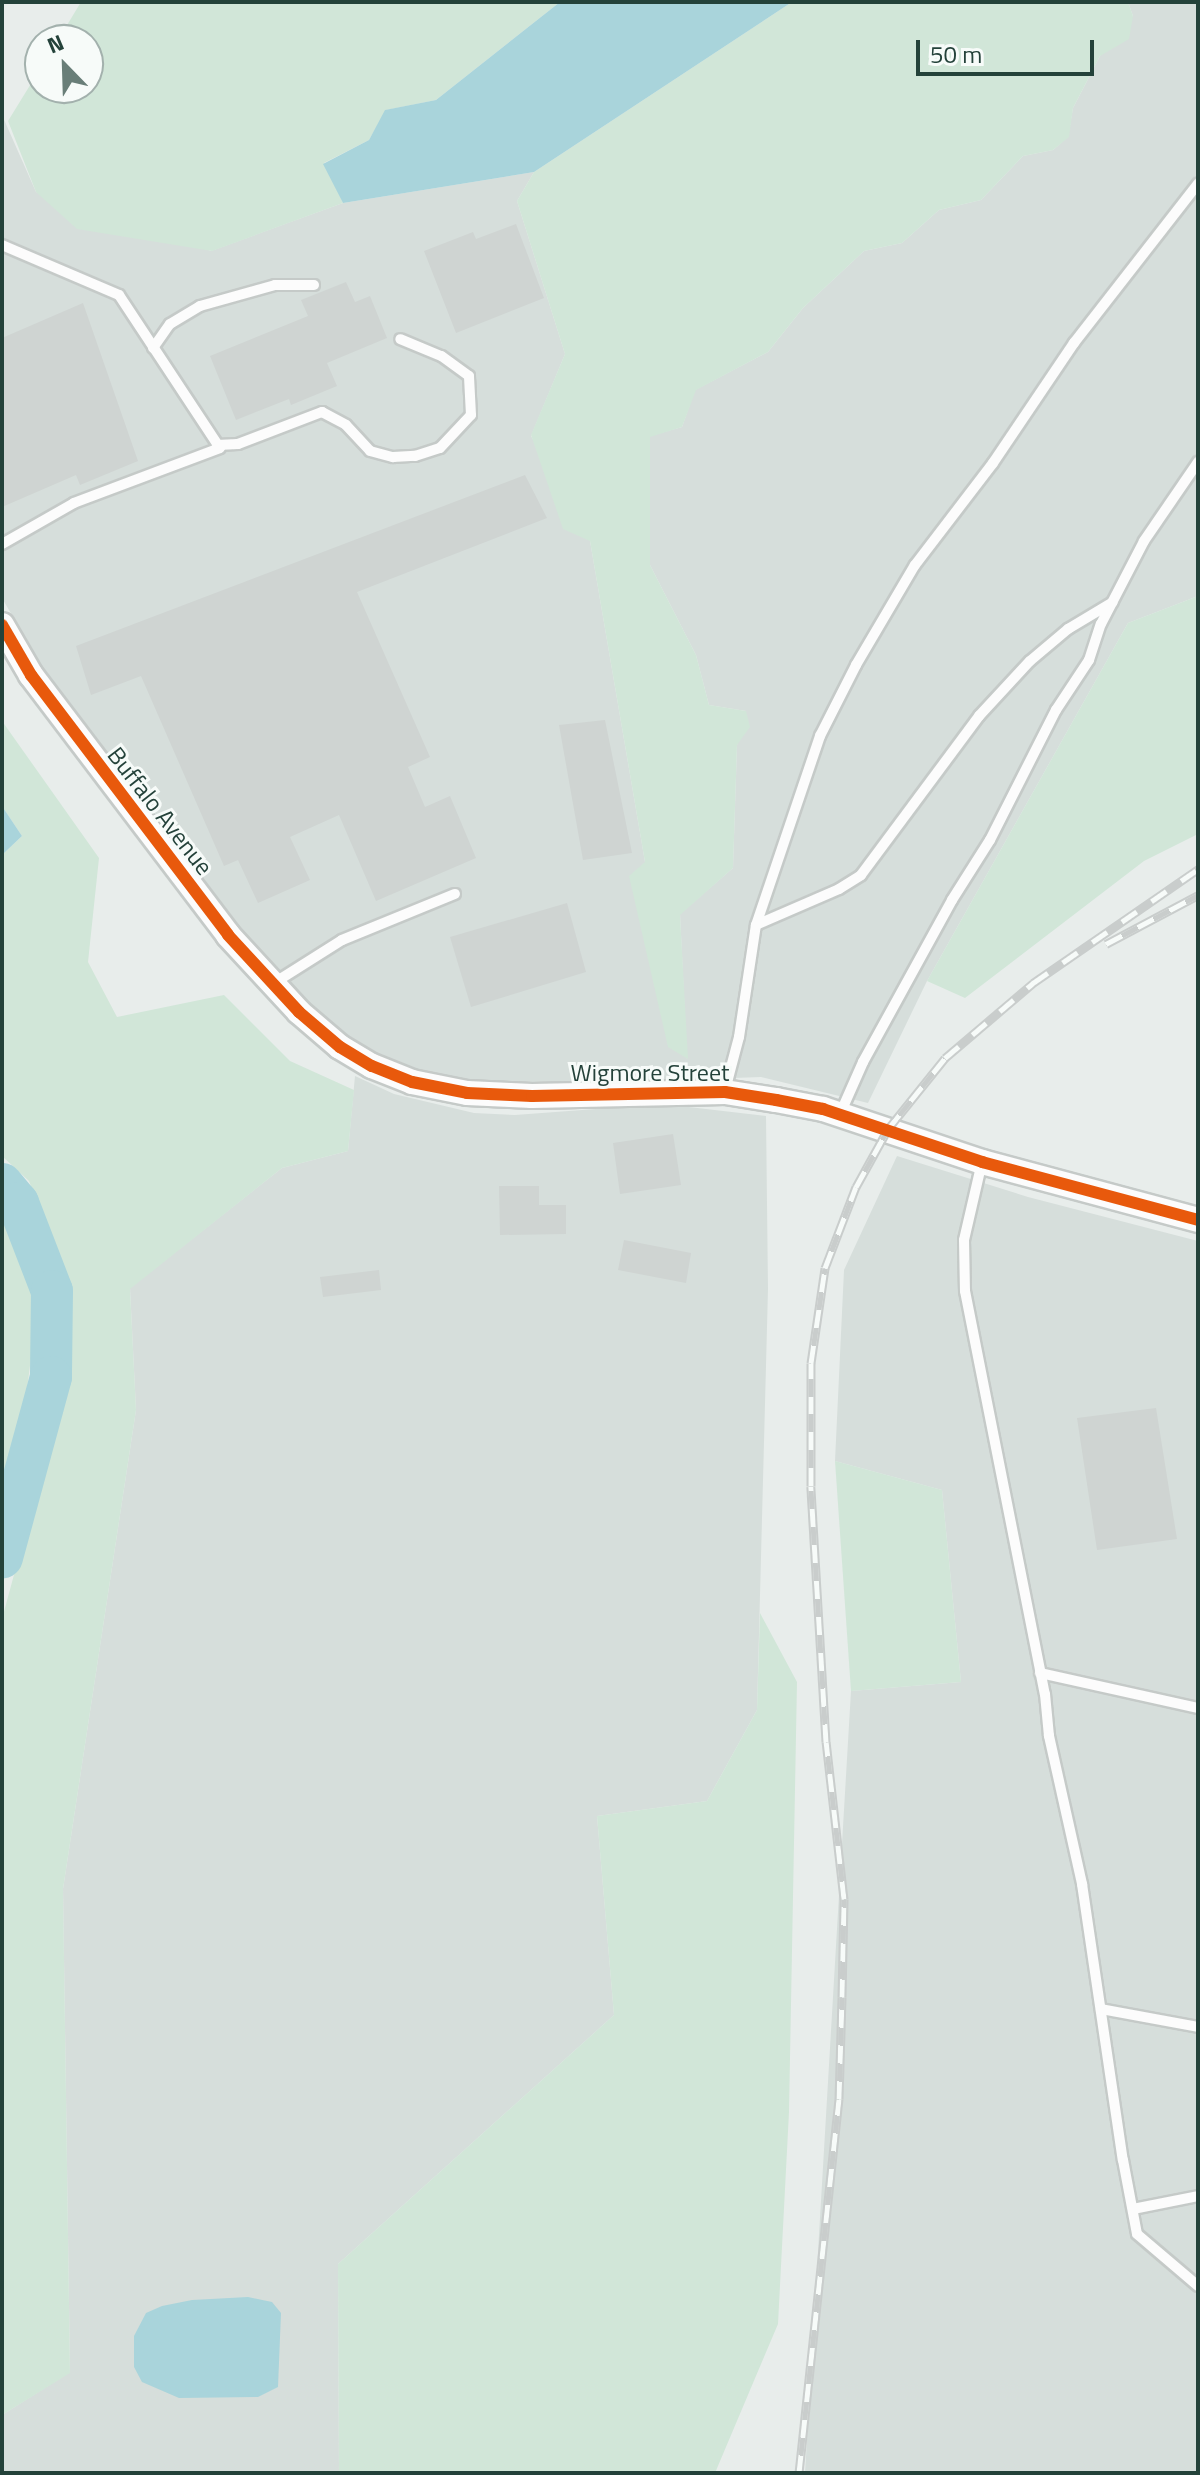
<!DOCTYPE html>
<html>
<head>
<meta charset="utf-8">
<style>
	body { margin:0 }
	#map { position:relative; width:1200px; height:2475px; overflow:hidden; background:#e8edeb; font-family:"Titillium Web",sans-serif }
	div>[style] { position:absolute }
	.built>* { inset:0; background:#d6dedb }
	.green>* { inset:0; background:#d1e6d8 }
	.water>* { inset:0; background:#a9d4db }
	.river>* { height:42px; margin:-21px; padding:0 21px; transform-origin:21px; border-radius:21px; background:#a9d4db }
	.building>* { inset:0; background:#cfd4d2 }
	.roads { filter:drop-shadow(2px 0 #c5cac8) drop-shadow(-2px 0 #c5cac8) drop-shadow(0 2px #c5cac8) drop-shadow(0 -2px #c5cac8) }
	.service>* { height:10px; margin:-5px; padding:0 5px; transform-origin:5px; border-radius:5px; background:#fcfcfc }
	.tertiary>* { height:24px; margin:-12px; padding:0 12px; transform-origin:12px; border-radius:12px; background:#fcfcfc }
	.rail>* { height:9px; margin-top:-4.5px; transform-origin:0; background:repeating-linear-gradient(90deg,#f7fbf9 0 18px,#c9cdcc 0 36px); box-sizing:border-box; border-block:2px solid #c9cdcc }
	.cycleway>* { height:12px; margin:-6px; padding:0 6px; transform-origin:6px; border-radius:6px; background:#e8590c }
	span { translate:-50% -50%; white-space:nowrap; text-align:center; line-height:1.15; -webkit-text-stroke:6px #f7fbf9; paint-order:stroke }
	.street-label { font-size:24px; color:#24423a }
	.frame { position:absolute; inset:0; border:4px solid #24423a; pointer-events:none }
	.north { position:absolute; left:24px; top:24px; width:80px; height:80px; box-sizing:border-box; background:#f7fbf9; border:2px solid #a3b1ad; border-radius:50%; rotate:337deg; font-size:22px; font-weight:700; line-height:32px; text-align:center; color:#24423a }
	.north::after { content:''; display:block; margin:auto; width:28px; height:36px; background:#697e78; clip-path:polygon(50% 0,100% 100%,50% 72%,0 100%) }
	.scale { position:absolute; left:916px; top:40px; width:178px; height:36px; box-sizing:border-box; border:4px solid #24423a; border-top:0; padding-left:10px; font-size:24px; line-height:28px; white-space:nowrap; color:#24423a; -webkit-text-stroke:6px #f7fbf9; paint-order:stroke }
</style>
</head>
<body>
<div id="map">
	<div class="built">
		<div style="clip-path:polygon(1128px 2px,1198px 2px,1198px 596px,1128px 623px,927px 981px,868px 1103px,761px 1077px,511px 1086px,462px 1081px,410px 1069px,365px 1047px,315px 1011px,242px 935px,41px 665px,2px 598px,2px 115px,36px 192px,211px 251px,343px 203px,534px 172px,517px 201px,565px 354px,531px 436px,590px 541px,645px 862px,687px 1059px,680px 914px,733px 868px,737px 745px,746px 711px,709px 705px,696px 655px,650px 565px,650px 436px,682px 427px,695px 390px,768px 352px,803px 308px,864px 251px,902px 243px,939px 210px,981px 200px,1023px 156px,1053px 150px,1068px 137px,1073px 108px,1100px 56px,1133px 16px)"></div>
		<div style="clip-path:polygon(355px 1076px,394px 1094px,474px 1113px,515px 1115px,663px 1104px,766px 1116px,768px 1289px,757px 1710px,707px 1801px,597px 1816px,614px 2015px,338px 2264px,339px 2473px,2px 2473px,2px 2415px,70px 2372px,63px 1889px,136px 1410px,130px 1288px,282px 1168px,348px 1151px)"></div>
		<div style="clip-path:polygon(897px 1156px,1028px 1197px,1198px 1241px,1198px 2473px,805px 2473px,851px 1691px,961px 1682px,942px 1490px,835px 1461px,844px 1270px)"></div>
	</div>
	<div class="green">
		<div style="clip-path:polygon(81px 2px,560px 2px,436px 100px,386px 110px,369px 140px,324px 163px,343px 203px,212px 251px,77px 229px,36px 192px,8px 121px,40px 69px,40px 88px,88px 88px,88px 40px,58px 40px)"></div>
		<div style="clip-path:polygon(792px 2px,1128px 2px,1133px 16px,1129px 39px,1100px 56px,1073px 108px,1069px 137px,1053px 150px,1023px 156px,981px 200px,939px 210px,902px 243px,864px 251px,803px 308px,768px 352px,696px 390px,682px 427px,650px 437px,650px 565px,696px 655px,709px 705px,746px 711px,750px 727px,737px 745px,733px 868px,680px 915px,688px 1059px,668px 1047px,629px 876px,645px 862px,590px 541px,563px 529px,531px 435px,565px 354px,517px 201px,534px 172px)"></div>
		<div style="clip-path:polygon(1198px 596px,1198px 834px,1144px 861px,965px 998px,927px 981px,1128px 623px)"></div>
		<div style="clip-path:polygon(2px 721px,99px 858px,88px 962px,117px 1017px,224px 995px,290px 1061px,354px 1090px,348px 1151px,282px 1168px,130px 1289px,136px 1410px,63px 1889px,70px 2373px,2px 2415px,2px 1619px,66px 1383px,67px 1281px,29px 1181px,2px 1156px,2px 855px,22px 836px,2px 806px)"></div>
		<div style="clip-path:polygon(2px 1217px,38px 1304px,20px 1443px,2px 1505px)"></div>
		<div style="clip-path:polygon(835px 1461px,942px 1490px,961px 1682px,851px 1691px)"></div>
		<div style="clip-path:polygon(760px 1613px,797px 1682px,789px 2112px,778px 2324px,715px 2473px,339px 2473px,338px 2264px,614px 2015px,597px 1816px,707px 1801px,757px 1710px)"></div>
	</div>
	<div class="water">
		<div style="clip-path:polygon(560px 2px,792px 2px,534px 172px,343px 203px,323px 164px,369px 140px,385px 110px,436px 100px)"></div>
		<div style="clip-path:polygon(2px 806px,22px 836px,2px 855px)"></div>
		<div style="clip-path:polygon(248px 2297px,272px 2302px,281px 2313px,278px 2387px,258px 2397px,179px 2398px,142px 2382px,134px 2367px,134px 2336px,146px 2313px,162px 2306px,192px 2300px)"></div>
	</div>
	<div class="river">
		<div style="left:2px;top:1184px;width:25px;rotate:50deg"></div>
		<div style="left:18px;top:1203px;width:94px;rotate:68.9deg"></div>
		<div style="left:52px;top:1291px;width:86px;rotate:90.7deg"></div>
		<div style="left:51px;top:1377px;width:187px;rotate:105.2deg"></div>
	</div>
	<div class="building">
		<div style="clip-path:polygon(516px 224px,544px 298px,456px 333px,424px 251px,473px 232px,476px 239px)"></div>
		<div style="clip-path:polygon(346px 282px,355px 302px,370px 296px,387px 338px,327px 363px,337px 386px,291px 405px,289px 399px,236px 420px,210px 356px,308px 316px,301px 300px)"></div>
		<div style="clip-path:polygon(83px 303px,138px 461px,80px 485px,76px 475px,2px 507px,2px 338px)"></div>
		<div style="clip-path:polygon(525px 475px,547px 518px,357px 592px,430px 757px,408px 767px,425px 807px,450px 796px,476px 858px,376px 901px,339px 815px,290px 837px,310px 880px,258px 903px,238px 860px,224px 866px,141px 676px,91px 695px,76px 646px)"></div>
		<div style="clip-path:polygon(605px 720px,632px 853px,583px 860px,559px 725px)"></div>
		<div style="clip-path:polygon(567px 903px,586px 972px,471px 1007px,450px 937px)"></div>
		<div style="clip-path:polygon(673px 1134px,681px 1185px,620px 1194px,613px 1143px)"></div>
		<div style="clip-path:polygon(499px 1186px,539px 1186px,539px 1205px,566px 1205px,566px 1234px,500px 1235px)"></div>
		<div style="clip-path:polygon(624px 1240px,691px 1253px,686px 1283px,618px 1270px)"></div>
		<div style="clip-path:polygon(379px 1270px,381px 1290px,323px 1297px,320px 1277px)"></div>
		<div style="clip-path:polygon(1156px 1408px,1177px 1539px,1097px 1550px,1077px 1418px)"></div>
	</div>
	<div class="roads">
		<div class="service">
			<div style="left:2px;top:245px;width:127px;rotate:23.1deg"></div>
			<div style="left:119px;top:295px;width:183px;rotate:56.6deg"></div>
			<div style="left:220px;top:448px;width:156px;rotate:159.4deg"></div>
			<div style="left:74px;top:503px;width:83px;rotate:150.3deg"></div>
			<div style="left:153px;top:348px;width:29px;rotate:-55deg"></div>
			<div style="left:170px;top:324px;width:35px;rotate:-31deg"></div>
			<div style="left:200px;top:306px;width:78px;rotate:-15.6deg"></div>
			<div style="left:275px;top:285px;width:39px"></div>
			<div style="left:217px;top:445px;width:21px;rotate:-3deg"></div>
			<div style="left:238px;top:444px;width:90px;rotate:-20.9deg"></div>
			<div style="left:322px;top:412px;width:27px;rotate:28deg"></div>
			<div style="left:346px;top:425px;width:35px;rotate:47deg"></div>
			<div style="left:370px;top:451px;width:24px;rotate:15deg"></div>
			<div style="left:393px;top:457px;width:22px;rotate:-3deg"></div>
			<div style="left:415px;top:456px;width:26px;rotate:-18deg"></div>
			<div style="left:440px;top:448px;width:45px;rotate:-46.8deg"></div>
			<div style="left:471px;top:415px;width:39px;rotate:-93deg"></div>
			<div style="left:469px;top:376px;width:34px;rotate:-144deg"></div>
			<div style="left:441px;top:356px;width:44px;rotate:-157.5deg"></div>
			<div style="left:756px;top:925px;width:200px;rotate:-71.3deg"></div>
			<div style="left:820px;top:736px;width:80px;rotate:-63.1deg"></div>
			<div style="left:856px;top:665px;width:116px;rotate:-59.5deg"></div>
			<div style="left:915px;top:565px;width:128px;rotate:-52.6deg"></div>
			<div style="left:993px;top:463px;width:145px;rotate:-56deg"></div>
			<div style="left:1074px;top:343px;width:202px;rotate:-52.1deg"></div>
			<div style="left:274px;top:983px;width:80px;rotate:-32.3deg"></div>
			<div style="left:342px;top:940px;width:122px;rotate:-22.2deg"></div>
			<div style="left:725px;top:1090px;width:55px;rotate:-75.2deg"></div>
			<div style="left:739px;top:1037px;width:113px;rotate:-81.4deg"></div>
			<div style="left:756px;top:925px;width:90px;rotate:-23.4deg"></div>
			<div style="left:839px;top:889px;width:26px;rotate:-32deg"></div>
			<div style="left:861px;top:875px;width:198px;rotate:-53.4deg"></div>
			<div style="left:979px;top:716px;width:75px;rotate:-47.2deg"></div>
			<div style="left:1030px;top:661px;width:50px;rotate:-40.1deg"></div>
			<div style="left:1068px;top:629px;width:52px;rotate:-31deg"></div>
			<div style="left:840px;top:1114px;width:57px;rotate:-66.1deg"></div>
			<div style="left:863px;top:1062px;width:185px;rotate:-61.2deg"></div>
			<div style="left:952px;top:900px;width:71px;rotate:-57.7deg"></div>
			<div style="left:990px;top:840px;width:146px;rotate:-63.1deg"></div>
			<div style="left:1056px;top:710px;width:60px;rotate:-56.6deg"></div>
			<div style="left:1089px;top:660px;width:38px;rotate:-72deg"></div>
			<div style="left:1101px;top:624px;width:93px;rotate:-62.6deg"></div>
			<div style="left:1144px;top:541px;width:96px;rotate:-55.6deg"></div>
			<div style="left:982px;top:1162px;width:80px;rotate:103deg"></div>
			<div style="left:964px;top:1240px;width:51px;rotate:88.9deg"></div>
			<div style="left:965px;top:1291px;width:411px;rotate:78.8deg"></div>
			<div style="left:1045px;top:1694px;width:42px;rotate:84.6deg"></div>
			<div style="left:1049px;top:1736px;width:152px;rotate:77.4deg"></div>
			<div style="left:1082px;top:1884px;width:279px;rotate:81.6deg"></div>
			<div style="left:1123px;top:2160px;width:75px;rotate:79.3deg"></div>
			<div style="left:1137px;top:2234px;width:80px;rotate:40.4deg"></div>
			<div style="left:1040px;top:1673px;width:162px;rotate:12.5deg"></div>
			<div style="left:1101px;top:2009px;width:99px;rotate:10.5deg"></div>
			<div style="left:1133px;top:2209px;width:66px;rotate:-11.3deg"></div>
		</div>
		<div class="tertiary">
			<div style="left:2px;top:625px;width:58px;rotate:59.9deg"></div>
			<div style="left:31px;top:675px;width:326px;rotate:52.8deg"></div>
			<div style="left:228px;top:935px;width:105px;rotate:47.3deg"></div>
			<div style="left:299px;top:1012px;width:54px;rotate:40.5deg"></div>
			<div style="left:340px;top:1047px;width:37px;rotate:31deg"></div>
			<div style="left:372px;top:1066px;width:43px;rotate:21.8deg"></div>
			<div style="left:412px;top:1082px;width:56px;rotate:11.3deg"></div>
			<div style="left:467px;top:1093px;width:65px;rotate:2.6deg"></div>
			<div style="left:532px;top:1096px;width:193px;rotate:-1.2deg"></div>
			<div style="left:725px;top:1092px;width:52px;rotate:8.9deg"></div>
			<div style="left:776px;top:1100px;width:48px;rotate:10.8deg"></div>
			<div style="left:823px;top:1109px;width:168px;rotate:18.4deg"></div>
			<div style="left:982px;top:1162px;width:224px;rotate:15deg"></div>
		</div>
	</div>
	<div class="rail">
		<div style="left:1106px;top:944px;width:104px;rotate:-28deg"></div>
		<div style="left:799px;top:2473px;width:376px;rotate:-83.9deg"></div>
		<div style="left:839px;top:2099px;width:102px;rotate:-88.3deg"></div>
		<div style="left:842px;top:1997px;width:98px;rotate:-88.8deg"></div>
		<div style="left:844px;top:1899px;width:158px;rotate:-96.5deg"></div>
		<div style="left:826px;top:1742px;width:256px;rotate:-93.4deg"></div>
		<div style="left:811px;top:1486px;width:123px;rotate:-90deg"></div>
		<div style="left:811px;top:1363px;width:96px;rotate:-81.6deg"></div>
		<div style="left:825px;top:1268px;width:87px;rotate:-69.1deg"></div>
		<div style="left:856px;top:1187px;width:66px;rotate:-61.1deg"></div>
		<div style="left:888px;top:1129px;width:91px;rotate:-51.2deg"></div>
		<div style="left:945px;top:1058px;width:116px;rotate:-40.4deg"></div>
		<div style="left:1033px;top:983px;width:201px;rotate:-34.6deg"></div>
	</div>
	<div class="cycleway">
		<div style="left:2px;top:625px;width:58px;rotate:59.9deg"></div>
		<div style="left:31px;top:675px;width:326px;rotate:52.8deg"></div>
		<div style="left:228px;top:935px;width:105px;rotate:47.3deg"></div>
		<div style="left:299px;top:1012px;width:54px;rotate:40.5deg"></div>
		<div style="left:340px;top:1047px;width:37px;rotate:31deg"></div>
		<div style="left:372px;top:1066px;width:43px;rotate:21.8deg"></div>
		<div style="left:412px;top:1082px;width:56px;rotate:11.3deg"></div>
		<div style="left:467px;top:1093px;width:65px;rotate:2.6deg"></div>
		<div style="left:532px;top:1096px;width:193px;rotate:-1.2deg"></div>
		<div style="left:725px;top:1092px;width:52px;rotate:8.9deg"></div>
		<div style="left:776px;top:1100px;width:48px;rotate:10.8deg"></div>
		<div style="left:823px;top:1109px;width:168px;rotate:18.4deg"></div>
		<div style="left:982px;top:1162px;width:224px;rotate:15deg"></div>
	</div>
	<div class="street-label">
		<span style="left:160px;top:811px;rotate:52deg">Buffalo Avenue</span>
		<span style="left:650px;top:1073px">Wigmore Street</span>
	</div>
	<div class="frame"></div>
	<div class="north">N</div>
	<div class="scale">50 m</div>
</div>
</body>
</html>
